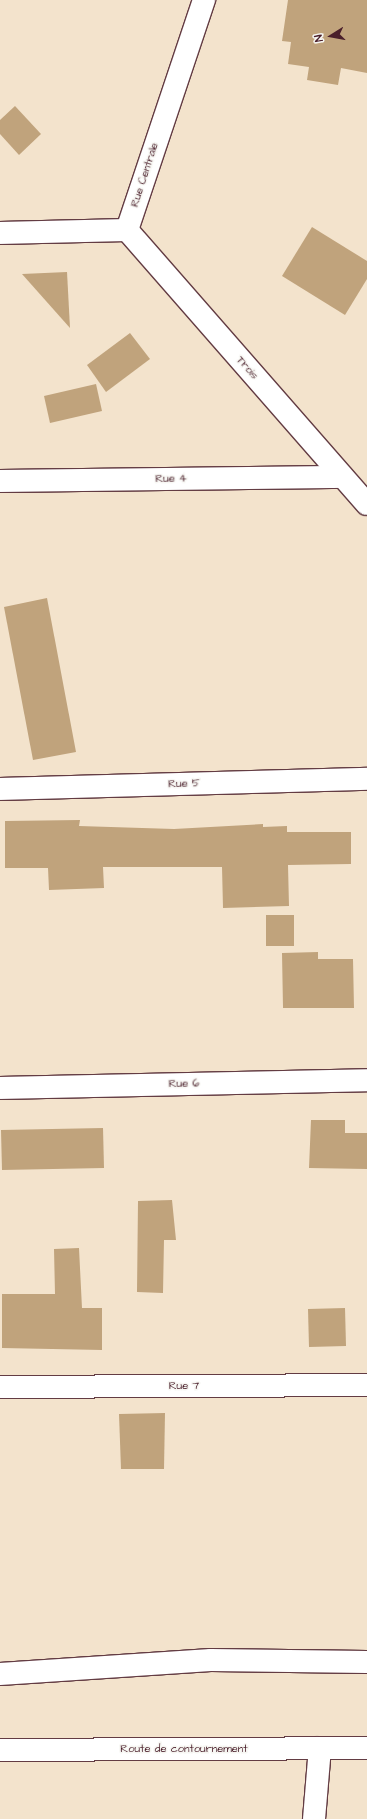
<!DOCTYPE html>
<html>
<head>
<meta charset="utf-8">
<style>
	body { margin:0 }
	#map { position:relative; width:367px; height:1819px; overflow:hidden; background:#f3e3cc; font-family:"Architects Daughter",sans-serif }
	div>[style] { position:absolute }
	.building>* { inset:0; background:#c0a37c }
	.roads { filter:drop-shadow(1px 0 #633c43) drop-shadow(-1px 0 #633c43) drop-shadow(0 1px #633c43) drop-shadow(0 -1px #633c43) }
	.minor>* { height:22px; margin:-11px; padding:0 11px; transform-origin:11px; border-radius:11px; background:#fff }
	span { translate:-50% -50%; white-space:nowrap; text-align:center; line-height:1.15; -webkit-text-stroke:3px #f6f6f2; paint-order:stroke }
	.street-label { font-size:11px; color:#4a1f2b }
	.north { position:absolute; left:311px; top:16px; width:40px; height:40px; -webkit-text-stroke:3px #f6f6f2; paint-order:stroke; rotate:259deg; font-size:11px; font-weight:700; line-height:16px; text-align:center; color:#4a1f2b }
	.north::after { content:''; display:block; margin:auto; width:14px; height:18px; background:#4a1f2b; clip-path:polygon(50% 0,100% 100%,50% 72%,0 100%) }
</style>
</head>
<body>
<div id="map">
	<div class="building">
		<div style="clip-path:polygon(288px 0,367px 0,367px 73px,341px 68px,338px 85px,307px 80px,309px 67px,288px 64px,291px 42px,282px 41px)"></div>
		<div style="clip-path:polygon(15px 106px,41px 134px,19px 155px,0 134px,0 120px)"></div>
		<div style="clip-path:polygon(312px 227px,367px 261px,367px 279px,345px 315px,282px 276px)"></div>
		<div style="clip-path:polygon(67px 272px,70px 328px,22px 274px)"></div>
		<div style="clip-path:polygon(130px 333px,150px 359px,106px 392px,87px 365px)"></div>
		<div style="clip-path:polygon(96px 384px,102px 411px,50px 423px,44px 396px)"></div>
		<div style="clip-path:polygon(47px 598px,76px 752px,33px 760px,4px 607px)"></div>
		<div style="clip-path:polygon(80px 820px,79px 826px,174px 829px,263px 824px,263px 827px,287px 826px,287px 832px,351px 832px,351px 864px,288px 865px,289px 906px,223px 908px,222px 867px,103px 867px,104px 888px,49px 890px,48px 868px,5px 868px,5px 821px)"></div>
		<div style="clip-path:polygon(266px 915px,294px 915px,294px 946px,266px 946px)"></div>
		<div style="clip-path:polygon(318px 952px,318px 959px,353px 959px,354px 1008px,283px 1008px,282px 953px)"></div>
		<div style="clip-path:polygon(311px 1120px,345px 1120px,345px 1133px,367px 1133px,367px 1169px,309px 1168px)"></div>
		<div style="clip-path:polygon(103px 1128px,104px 1168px,2px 1170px,1px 1130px)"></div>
		<div style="clip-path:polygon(172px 1200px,176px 1240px,164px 1240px,163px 1293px,137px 1292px,138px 1201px)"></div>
		<div style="clip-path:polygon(79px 1248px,82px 1308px,102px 1308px,102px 1350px,2px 1348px,2px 1294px,55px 1294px,54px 1249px)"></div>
		<div style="clip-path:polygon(345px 1308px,346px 1346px,309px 1347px,308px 1309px)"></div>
		<div style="clip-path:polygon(165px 1413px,164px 1469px,121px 1469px,119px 1414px)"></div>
	</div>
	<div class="roads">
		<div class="minor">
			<div style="left:127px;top:230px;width:364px;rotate:48.8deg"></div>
			<div style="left:0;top:233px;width:127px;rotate:-1.4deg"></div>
			<div style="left:127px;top:230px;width:243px;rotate:-71.5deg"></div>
			<div style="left:0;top:481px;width:342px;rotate:-0.7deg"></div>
			<div style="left:0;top:789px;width:367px;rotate:-1.6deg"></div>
			<div style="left:0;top:1088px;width:367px;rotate:-1.2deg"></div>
			<div style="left:0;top:1387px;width:367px;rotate:-0.3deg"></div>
			<div style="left:0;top:1674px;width:211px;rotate:-3.8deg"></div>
			<div style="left:211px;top:1660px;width:156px;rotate:0.7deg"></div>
			<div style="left:0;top:1750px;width:367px;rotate:-0.3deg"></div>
			<div style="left:314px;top:1819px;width:71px;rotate:-85.2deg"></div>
		</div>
	</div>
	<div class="street-label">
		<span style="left:145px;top:175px;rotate:-72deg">Rue Centrale</span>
		<span style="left:247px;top:368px;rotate:49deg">Trois</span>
		<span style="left:171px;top:479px;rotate:-1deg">Rue 4</span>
		<span style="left:184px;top:784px;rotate:-2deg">Rue 5</span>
		<span style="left:184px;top:1084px;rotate:-1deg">Rue 6</span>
		<span style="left:184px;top:1386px">Rue 7</span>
		<span style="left:184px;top:1749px">Route de contournement</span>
	</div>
	<div class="north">N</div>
</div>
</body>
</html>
